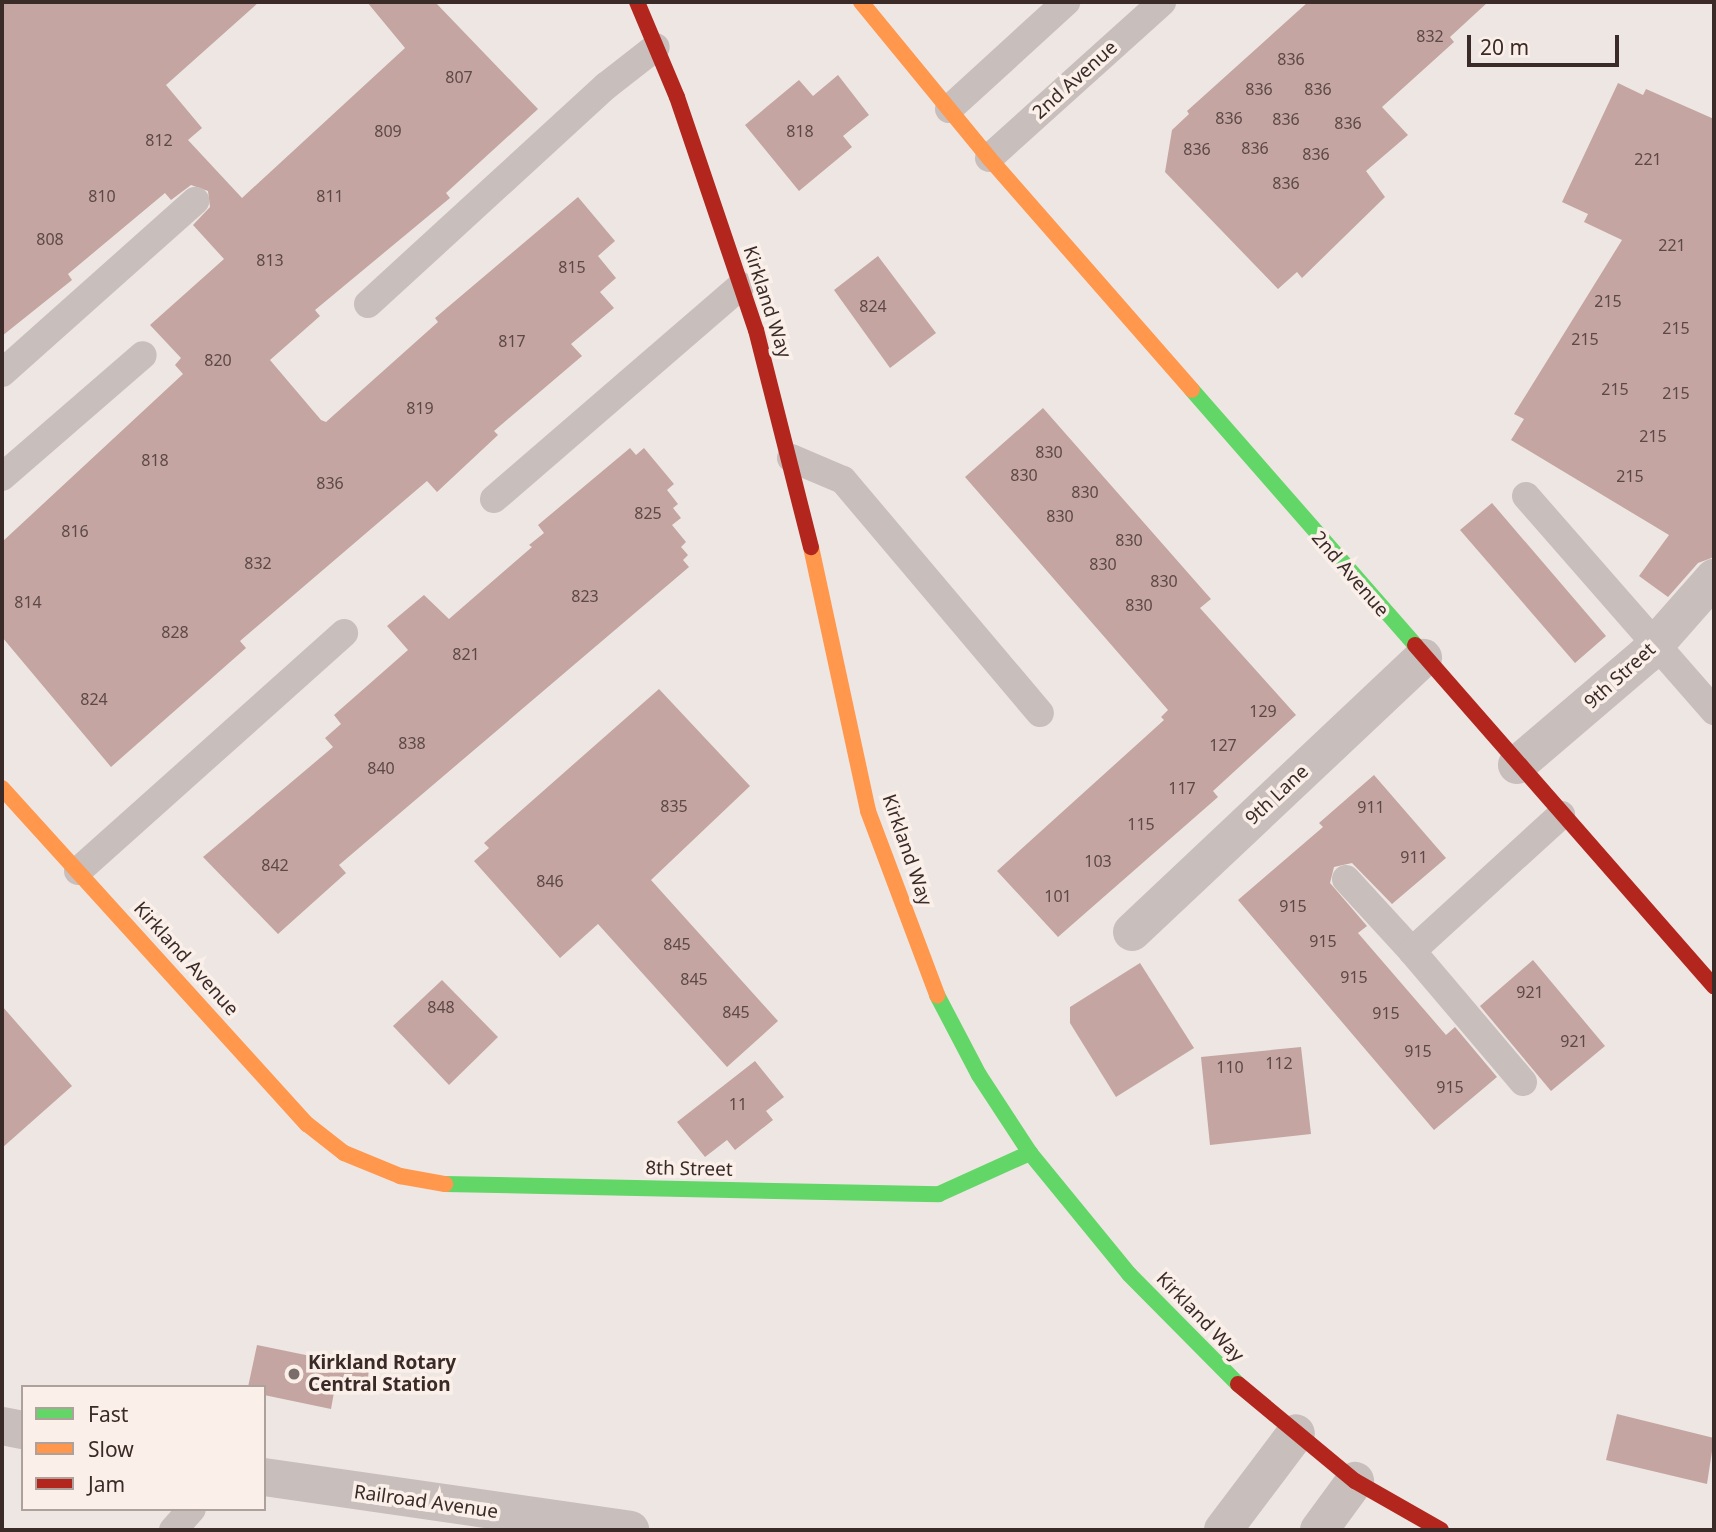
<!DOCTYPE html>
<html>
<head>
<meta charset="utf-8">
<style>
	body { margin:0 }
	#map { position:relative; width:1716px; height:1532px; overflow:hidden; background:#eee6e2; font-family:"Noto Sans",sans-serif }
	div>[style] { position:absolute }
	.building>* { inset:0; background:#c4a5a2 }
	.lane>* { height:28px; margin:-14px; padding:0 14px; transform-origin:14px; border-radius:14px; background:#c8bebb }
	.street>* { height:38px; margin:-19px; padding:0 19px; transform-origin:19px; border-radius:19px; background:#c8bebb }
	.fast>* { height:16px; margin:-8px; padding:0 8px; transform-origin:8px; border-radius:8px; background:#63d668 }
	.slow>* { height:16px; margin:-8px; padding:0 8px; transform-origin:8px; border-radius:8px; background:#ff974d }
	.jam>* { height:16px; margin:-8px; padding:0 8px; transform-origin:8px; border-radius:8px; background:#b3261e }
	.dots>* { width:19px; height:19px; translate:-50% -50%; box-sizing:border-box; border:4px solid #fbf0e9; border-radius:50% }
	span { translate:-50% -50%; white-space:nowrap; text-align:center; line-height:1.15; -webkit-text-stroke:7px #fbf0e9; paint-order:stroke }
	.number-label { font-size:16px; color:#5c4946 }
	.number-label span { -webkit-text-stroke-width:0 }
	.street-label { font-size:19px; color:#3a2a28 }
	.poi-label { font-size:19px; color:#3a2a28; font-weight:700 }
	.left { translate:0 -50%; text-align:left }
	.frame { position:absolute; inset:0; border:4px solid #3a2a28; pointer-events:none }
	.legend { position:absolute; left:21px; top:1385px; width:245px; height:126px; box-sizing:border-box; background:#fbf0e9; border:2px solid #aea19c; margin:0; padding:9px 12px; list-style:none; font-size:21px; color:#3a2a28 }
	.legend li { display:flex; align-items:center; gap:14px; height:35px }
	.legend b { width:35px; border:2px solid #aea19c }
	.scale { position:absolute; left:1467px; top:35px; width:152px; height:32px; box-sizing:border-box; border:4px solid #3a2a28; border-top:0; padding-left:9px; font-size:21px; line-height:24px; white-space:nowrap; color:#3a2a28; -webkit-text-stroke:5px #fbf0e9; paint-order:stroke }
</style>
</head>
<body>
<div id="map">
	<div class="building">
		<div style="clip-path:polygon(2px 2px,259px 2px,166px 85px,202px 128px,188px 140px,242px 198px,405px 48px,367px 2px,435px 2px,538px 109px,446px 193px,450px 198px,315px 310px,320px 316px,270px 360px,321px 420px,326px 422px,438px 322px,435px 318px,578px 197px,615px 241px,598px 256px,616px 278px,600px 292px,614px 308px,571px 344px,582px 356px,494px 431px,498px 435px,437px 492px,427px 481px,240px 641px,246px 648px,111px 767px,2px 637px,2px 542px,183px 374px,175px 365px,181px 358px,150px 325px,224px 259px,193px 225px,210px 207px,208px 191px,191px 185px,171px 200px,165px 193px,68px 274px,72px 280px,2px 336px)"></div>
		<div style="clip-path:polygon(1308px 2px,1488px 2px,1450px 37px,1454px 42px,1382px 107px,1408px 135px,1366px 171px,1385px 197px,1302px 278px,1297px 272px,1278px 289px,1165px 172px,1172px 130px,1189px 114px,1187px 111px)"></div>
		<div style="clip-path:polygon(838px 75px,869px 115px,843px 136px,852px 147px,799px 191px,745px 125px,799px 80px,813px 96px)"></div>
		<div style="clip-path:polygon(1618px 83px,1643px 95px,1646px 89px,1714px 119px,1714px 557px,1698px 563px,1668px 597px,1639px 576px,1669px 535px,1511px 440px,1524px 419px,1514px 414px,1622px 240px,1584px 222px,1588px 214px,1562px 202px)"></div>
		<div style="clip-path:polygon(878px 256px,936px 333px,890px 368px,834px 290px)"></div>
		<div style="clip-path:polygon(1043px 408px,1211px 599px,1200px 608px,1296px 715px,1213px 791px,1218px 797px,1058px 937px,997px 871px,1164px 720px,1161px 717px,1168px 710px,965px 477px)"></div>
		<div style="clip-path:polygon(630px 448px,636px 455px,644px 448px,674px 484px,667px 490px,678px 504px,673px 508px,681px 518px,672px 525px,686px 542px,681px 547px,688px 555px,683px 560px,689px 567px,339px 865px,346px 873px,278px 934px,203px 857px,333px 747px,325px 738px,341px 724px,334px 715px,408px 650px,387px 626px,424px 595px,449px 619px,532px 547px,529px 545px,544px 533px,538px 525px)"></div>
		<div style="clip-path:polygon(1492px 503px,1606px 636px,1575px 663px,1460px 530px)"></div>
		<div style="clip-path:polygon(659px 689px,750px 786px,651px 880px,778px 1021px,727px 1067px,598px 924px,560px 958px,474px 861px,489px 848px,484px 843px)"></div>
		<div style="clip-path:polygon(1374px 775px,1446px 858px,1392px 904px,1352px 863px,1334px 867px,1330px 883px,1367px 926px,1358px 933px,1446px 1035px,1455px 1027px,1497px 1077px,1434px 1130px,1238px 900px,1323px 827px,1319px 823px)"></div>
		<div style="clip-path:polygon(1533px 960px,1605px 1046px,1551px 1091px,1480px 1006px)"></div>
		<div style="clip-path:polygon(1140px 963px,1194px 1048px,1116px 1097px,1070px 1023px,1070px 1007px)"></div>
		<div style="clip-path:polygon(442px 980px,498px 1037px,449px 1085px,393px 1026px)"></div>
		<div style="clip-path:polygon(2px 1006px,72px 1086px,2px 1148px)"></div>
		<div style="clip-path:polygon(1301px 1047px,1311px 1134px,1210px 1145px,1201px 1057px)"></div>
		<div style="clip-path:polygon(755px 1061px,784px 1097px,766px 1111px,773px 1120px,735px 1150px,727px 1140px,705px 1157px,677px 1122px)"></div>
		<div style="clip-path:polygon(257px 1345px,369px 1368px,367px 1387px,335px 1387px,331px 1409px,264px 1395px,264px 1387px,248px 1387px)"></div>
		<div style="clip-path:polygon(1617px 1414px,1714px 1438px,1707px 1484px,1606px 1460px)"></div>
	</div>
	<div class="lane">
		<div style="left:949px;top:109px;width:159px;rotate:-42.4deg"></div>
		<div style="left:989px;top:158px;width:233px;rotate:-42deg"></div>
		<div style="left:368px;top:304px;width:323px;rotate:-42.5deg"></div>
		<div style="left:606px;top:86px;width:63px;rotate:-38deg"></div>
		<div style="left:2px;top:373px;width:259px;rotate:-41.7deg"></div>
		<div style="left:791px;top:458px;width:56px;rotate:22.9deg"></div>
		<div style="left:843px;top:480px;width:305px;rotate:49.8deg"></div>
		<div style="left:2px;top:477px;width:186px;rotate:-40.9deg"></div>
		<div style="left:1526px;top:496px;width:286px;rotate:48.8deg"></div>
		<div style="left:494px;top:499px;width:326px;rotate:-40.8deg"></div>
		<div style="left:78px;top:871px;width:357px;rotate:-41.8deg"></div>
		<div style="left:1346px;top:879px;width:98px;rotate:47.5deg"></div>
		<div style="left:1523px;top:1082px;width:172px;rotate:-130.3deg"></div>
		<div style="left:1412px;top:951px;width:202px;rotate:-42.4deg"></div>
		<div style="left:173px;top:1530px;width:28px;rotate:-48deg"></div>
	</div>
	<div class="street">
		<div style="left:1517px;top:765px;width:170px;rotate:-40.5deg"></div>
		<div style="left:1646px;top:655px;width:103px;rotate:-48.6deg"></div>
		<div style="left:1132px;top:932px;width:400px;rotate:-43.3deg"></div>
		<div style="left:2px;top:1426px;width:21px;rotate:11deg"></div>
		<div style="left:264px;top:1477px;width:370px;rotate:8.2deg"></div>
		<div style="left:1223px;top:1530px;width:121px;rotate:-53deg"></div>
		<div style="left:1319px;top:1530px;width:61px;rotate:-53.7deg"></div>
	</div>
	<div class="fast">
		<div style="left:1192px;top:390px;width:339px;rotate:48.8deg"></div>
		<div style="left:937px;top:995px;width:90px;rotate:62.3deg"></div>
		<div style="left:979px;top:1075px;width:93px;rotate:56.8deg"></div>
		<div style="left:1030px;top:1153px;width:156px;rotate:50.7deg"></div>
		<div style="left:1129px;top:1274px;width:155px;rotate:45.3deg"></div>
		<div style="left:445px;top:1184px;width:494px;rotate:1.2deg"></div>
		<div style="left:939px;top:1194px;width:100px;rotate:-24.3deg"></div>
	</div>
	<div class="slow">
		<div style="left:861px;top:2px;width:202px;rotate:50.6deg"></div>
		<div style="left:989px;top:158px;width:308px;rotate:48.8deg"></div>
		<div style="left:811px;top:547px;width:270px;rotate:77.8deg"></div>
		<div style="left:868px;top:811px;width:197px;rotate:69.4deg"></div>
		<div style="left:2px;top:788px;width:454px;rotate:47.8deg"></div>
		<div style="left:307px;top:1124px;width:47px;rotate:38.1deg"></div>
		<div style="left:344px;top:1153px;width:61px;rotate:22.3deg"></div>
		<div style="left:400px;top:1176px;width:46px;rotate:10.1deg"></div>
	</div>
	<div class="jam">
		<div style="left:637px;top:2px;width:103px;rotate:67.2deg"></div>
		<div style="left:677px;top:97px;width:246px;rotate:71.3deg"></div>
		<div style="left:756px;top:330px;width:224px;rotate:75.8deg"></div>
		<div style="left:1415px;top:645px;width:454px;rotate:48.8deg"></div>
		<div style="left:1238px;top:1384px;width:152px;rotate:39.7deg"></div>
		<div style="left:1355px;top:1481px;width:99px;rotate:29.7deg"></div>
	</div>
	<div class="dots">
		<div style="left:294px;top:1374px;background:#796c69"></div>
	</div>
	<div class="number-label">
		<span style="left:1430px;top:36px">832</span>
		<span style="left:1291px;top:59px">836</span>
		<span style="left:459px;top:77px">807</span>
		<span style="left:1259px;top:89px">836</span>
		<span style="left:1318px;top:89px">836</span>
		<span style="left:1229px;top:118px">836</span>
		<span style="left:1286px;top:119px">836</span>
		<span style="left:1348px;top:123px">836</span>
		<span style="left:388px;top:131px">809</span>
		<span style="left:800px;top:131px">818</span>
		<span style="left:159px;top:140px">812</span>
		<span style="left:1255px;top:148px">836</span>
		<span style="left:1197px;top:149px">836</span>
		<span style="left:1316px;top:154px">836</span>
		<span style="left:1648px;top:159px">221</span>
		<span style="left:1286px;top:183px">836</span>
		<span style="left:102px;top:196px">810</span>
		<span style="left:330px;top:196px">811</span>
		<span style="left:50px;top:239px">808</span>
		<span style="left:1672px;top:245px">221</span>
		<span style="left:270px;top:260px">813</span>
		<span style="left:572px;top:267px">815</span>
		<span style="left:1608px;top:301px">215</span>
		<span style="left:873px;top:306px">824</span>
		<span style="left:1676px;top:328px">215</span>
		<span style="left:1585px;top:339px">215</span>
		<span style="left:512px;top:341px">817</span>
		<span style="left:218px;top:360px">820</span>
		<span style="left:1615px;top:389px">215</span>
		<span style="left:1676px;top:393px">215</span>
		<span style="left:420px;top:408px">819</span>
		<span style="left:1653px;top:436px">215</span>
		<span style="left:1049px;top:452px">830</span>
		<span style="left:155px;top:460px">818</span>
		<span style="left:1024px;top:475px">830</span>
		<span style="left:1630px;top:476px">215</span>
		<span style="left:330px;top:483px">836</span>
		<span style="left:1085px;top:492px">830</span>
		<span style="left:648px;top:513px">825</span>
		<span style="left:1060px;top:516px">830</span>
		<span style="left:75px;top:531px">816</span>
		<span style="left:1129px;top:540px">830</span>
		<span style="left:258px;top:563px">832</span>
		<span style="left:1103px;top:564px">830</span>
		<span style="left:1164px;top:581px">830</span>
		<span style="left:585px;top:596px">823</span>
		<span style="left:28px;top:602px">814</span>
		<span style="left:1139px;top:605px">830</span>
		<span style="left:175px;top:632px">828</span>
		<span style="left:466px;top:654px">821</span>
		<span style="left:94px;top:699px">824</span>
		<span style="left:1263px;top:711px">129</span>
		<span style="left:412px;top:743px">838</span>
		<span style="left:1223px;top:745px">127</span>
		<span style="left:381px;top:768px">840</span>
		<span style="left:1182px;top:788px">117</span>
		<span style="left:674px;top:806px">835</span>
		<span style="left:1371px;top:807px">911</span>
		<span style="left:1141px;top:824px">115</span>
		<span style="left:1414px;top:857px">911</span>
		<span style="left:1098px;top:861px">103</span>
		<span style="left:275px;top:865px">842</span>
		<span style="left:550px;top:881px">846</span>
		<span style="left:1058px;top:896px">101</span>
		<span style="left:1293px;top:906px">915</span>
		<span style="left:1323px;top:941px">915</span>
		<span style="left:677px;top:944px">845</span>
		<span style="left:1354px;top:977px">915</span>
		<span style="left:694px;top:979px">845</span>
		<span style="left:1530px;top:992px">921</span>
		<span style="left:441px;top:1007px">848</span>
		<span style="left:736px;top:1012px">845</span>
		<span style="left:1386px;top:1013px">915</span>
		<span style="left:1574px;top:1041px">921</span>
		<span style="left:1418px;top:1051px">915</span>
		<span style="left:1279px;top:1063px">112</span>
		<span style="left:1230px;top:1067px">110</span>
		<span style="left:1450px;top:1087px">915</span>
		<span style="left:738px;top:1104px">11</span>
	</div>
	<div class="street-label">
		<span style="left:1075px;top:80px;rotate:-42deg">2nd Avenue</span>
		<span style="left:767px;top:302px;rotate:72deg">Kirkland Way</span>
		<span style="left:1350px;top:574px;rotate:49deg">2nd Avenue</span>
		<span style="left:1620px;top:676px;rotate:-42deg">9th Street</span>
		<span style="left:1277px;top:795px;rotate:-43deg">9th Lane</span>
		<span style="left:907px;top:850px;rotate:71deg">Kirkland Way</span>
		<span style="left:186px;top:959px;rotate:48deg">Kirkland Avenue</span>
		<span style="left:689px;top:1169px;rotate:1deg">8th Street</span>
		<span style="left:1200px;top:1317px;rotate:46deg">Kirkland Way</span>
		<span style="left:426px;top:1502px;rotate:8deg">Railroad Avenue</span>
	</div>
	<div class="poi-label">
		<span class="left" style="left:308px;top:1374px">Kirkland Rotary<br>Central Station</span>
	</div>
	<div class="frame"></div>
	<ul class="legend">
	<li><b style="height:9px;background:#63d668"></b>Fast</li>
	<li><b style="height:9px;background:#ff974d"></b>Slow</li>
	<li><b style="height:9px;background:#b3261e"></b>Jam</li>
	</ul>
	<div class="scale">20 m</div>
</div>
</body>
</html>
